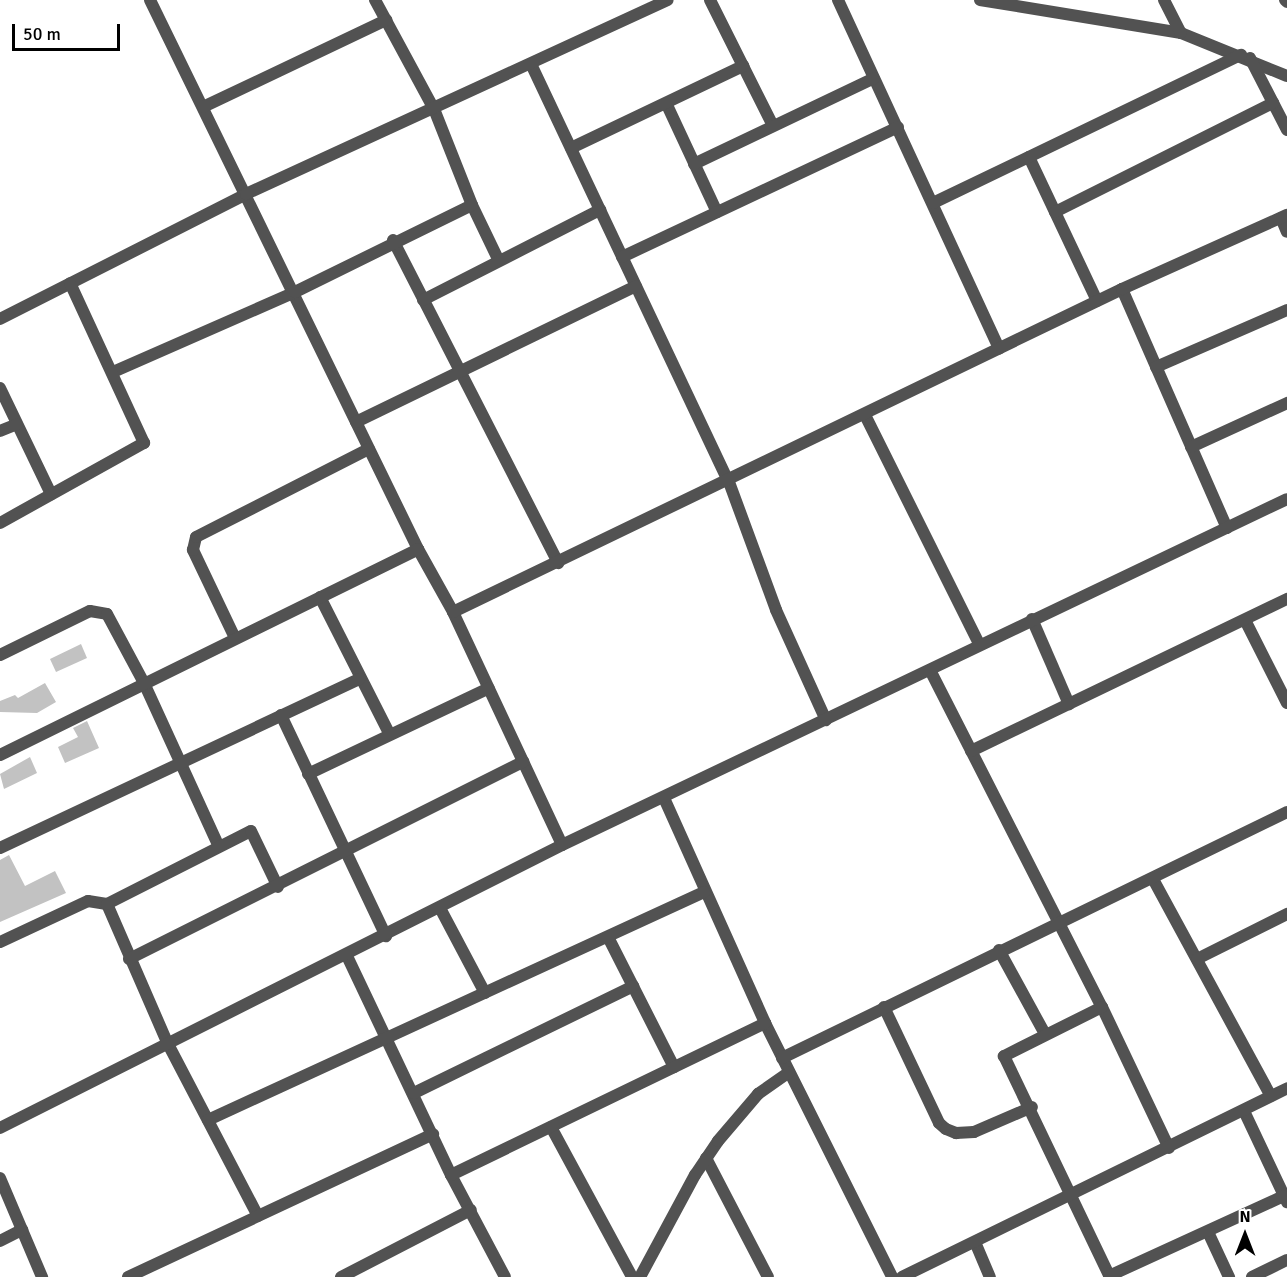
<!DOCTYPE html>
<html>
<head>
<meta charset="utf-8">
<style>
	body { margin:0 }
	#map { position:relative; width:1287px; height:1277px; overflow:hidden; background:#fff; font-family:Signika,sans-serif }
	div>[style] { position:absolute }
	.building>* { inset:0; background:#c2c2c2 }
	.street>* { height:12px; margin:-6px; padding:0 6px; transform-origin:6px; border-radius:6px; background:#525252 }
	span { translate:-50% -50%; white-space:nowrap; text-align:center; line-height:1.15; -webkit-text-stroke:6px #fff; paint-order:stroke }
	.north { position:absolute; left:1215px; top:1205px; width:60px; height:60px; -webkit-text-stroke:4px #fff; paint-order:stroke; rotate:0deg; font-size:16px; font-weight:700; line-height:24px; text-align:center; color:#000 }
	.north::after { content:''; display:block; margin:auto; width:21px; height:27px; background:#000; clip-path:polygon(50% 0,100% 100%,50% 72%,0 100%) }
	.scale { position:absolute; left:12px; top:24px; width:108px; height:27px; box-sizing:border-box; border:3px solid #000; border-top:0; padding-left:8px; font-size:18px; line-height:21px; white-space:nowrap; color:#000; -webkit-text-stroke:4px #fff; paint-order:stroke }
</style>
</head>
<body>
<div id="map">
	<div class="building">
		<div style="clip-path:polygon(81px 644px,87px 658px,56px 672px,50px 659px)"></div>
		<div style="clip-path:polygon(45px 683px,56px 702px,37px 713px,0 712px,0 701px,15px 695px,18px 698px)"></div>
		<div style="clip-path:polygon(87px 721px,99px 748px,65px 763px,58px 747px,78px 737px,73px 728px)"></div>
		<div style="clip-path:polygon(30px 757px,37px 773px,4px 789px,0 774px)"></div>
		<div style="clip-path:polygon(9px 855px,25px 886px,55px 871px,66px 893px,0 922px,0 860px)"></div>
	</div>
	<div class="street">
		<div style="left:150px;top:0;width:611px;rotate:63.98deg"></div>
		<div style="left:418px;top:549px;width:72px;rotate:60.9deg"></div>
		<div style="left:453px;top:612px;width:257px;rotate:64.9deg"></div>
		<div style="left:375px;top:0;width:124px;rotate:61.6deg"></div>
		<div style="left:434px;top:109px;width:103px;rotate:68.4deg"></div>
		<div style="left:472px;top:205px;width:60px;rotate:64.3deg"></div>
		<div style="left:710px;top:0;width:139px;rotate:63.4deg"></div>
		<div style="left:838px;top:0;width:384px;rotate:65.2deg"></div>
		<div style="left:980px;top:0;width:204px;rotate:9.3deg"></div>
		<div style="left:1181px;top:33px;width:114px;rotate:22.1deg"></div>
		<div style="left:1164px;top:0;width:37px;rotate:63deg"></div>
		<div style="left:1285px;top:0;width:3px;rotate:45deg"></div>
		<div style="left:1250px;top:58px;width:81px;rotate:62.8deg"></div>
		<div style="left:531px;top:64px;width:463px;rotate:64.7deg"></div>
		<div style="left:729px;top:482px;width:136px;rotate:69.8deg"></div>
		<div style="left:776px;top:610px;width:121px;rotate:65.6deg"></div>
		<div style="left:667px;top:105px;width:118px;rotate:65deg"></div>
		<div style="left:203px;top:107px;width:203px;rotate:-25.4deg"></div>
		<div style="left:571px;top:148px;width:191px;rotate:-25.5deg"></div>
		<div style="left:1029px;top:157px;width:159px;rotate:64.7deg"></div>
		<div style="left:694px;top:164px;width:199px;rotate:-25.5deg"></div>
		<div style="left:933px;top:203px;width:342px;rotate:-25.7deg"></div>
		<div style="left:1055px;top:212px;width:244px;rotate:-26.6deg"></div>
		<div style="left:1281px;top:218px;width:15px;rotate:67deg"></div>
		<div style="left:393px;top:240px;width:363px;rotate:62.9deg"></div>
		<div style="left:622px;top:257px;width:305px;rotate:-25.2deg"></div>
		<div style="left:1122px;top:289px;width:261px;rotate:66.3deg"></div>
		<div style="left:423px;top:300px;width:199px;rotate:-27deg"></div>
		<div style="left:0;top:319px;width:276px;rotate:-26.9deg"></div>
		<div style="left:246px;top:194px;width:464px;rotate:-24.7deg"></div>
		<div style="left:1156px;top:367px;width:143px;rotate:-23.5deg"></div>
		<div style="left:113px;top:372px;width:199px;rotate:-23.7deg"></div>
		<div style="left:295px;top:292px;width:197px;rotate:-26.2deg"></div>
		<div style="left:0;top:388px;width:118px;rotate:64.3deg"></div>
		<div style="left:865px;top:415px;width:256px;rotate:63.5deg"></div>
		<div style="left:356px;top:422px;width:311px;rotate:-25.9deg"></div>
		<div style="left:0;top:431px;width:18px;rotate:-22deg"></div>
		<div style="left:1191px;top:447px;width:106px;rotate:-24.6deg"></div>
		<div style="left:0;top:523px;width:165px;rotate:-29.1deg"></div>
		<div style="left:144px;top:443px;width:176px;rotate:-114.8deg"></div>
		<div style="left:320px;top:597px;width:153px;rotate:63.1deg"></div>
		<div style="left:453px;top:612px;width:743px;rotate:-25.77deg"></div>
		<div style="left:1122px;top:289px;width:181px;rotate:-24.2deg"></div>
		<div style="left:1032px;top:619px;width:93px;rotate:66.5deg"></div>
		<div style="left:1245px;top:620px;width:93px;rotate:63.2deg"></div>
		<div style="left:235px;top:638px;width:98px;rotate:-115.5deg"></div>
		<div style="left:193px;top:550px;width:13px;rotate:-77deg"></div>
		<div style="left:196px;top:537px;width:194px;rotate:-27deg"></div>
		<div style="left:0;top:655px;width:100px;rotate:-26.1deg"></div>
		<div style="left:90px;top:611px;width:17px;rotate:10deg"></div>
		<div style="left:107px;top:614px;width:78px;rotate:61.8deg"></div>
		<div style="left:144px;top:683px;width:180px;rotate:65.4deg"></div>
		<div style="left:930px;top:670px;width:378px;rotate:63deg"></div>
		<div style="left:1102px;top:1007px;width:156px;rotate:64.6deg"></div>
		<div style="left:281px;top:715px;width:245px;rotate:64.6deg"></div>
		<div style="left:971px;top:751px;width:351px;rotate:-25.7deg"></div>
		<div style="left:0;top:755px;width:466px;rotate:-26.2deg"></div>
		<div style="left:308px;top:774px;width:200px;rotate:-25.4deg"></div>
		<div style="left:664px;top:798px;width:247px;rotate:65.8deg"></div>
		<div style="left:765px;top:1023px;width:284px;rotate:63.4deg"></div>
		<div style="left:0;top:848px;width:397px;rotate:-25.2deg"></div>
		<div style="left:1153px;top:879px;width:247px;rotate:61.5deg"></div>
		<div style="left:107px;top:904px;width:153px;rotate:66.5deg"></div>
		<div style="left:168px;top:1044px;width:194px;rotate:62.4deg"></div>
		<div style="left:440px;top:908px;width:96px;rotate:62.1deg"></div>
		<div style="left:608px;top:937px;width:146px;rotate:63.1deg"></div>
		<div style="left:0;top:942px;width:97px;rotate:-25deg"></div>
		<div style="left:88px;top:901px;width:19px;rotate:9deg"></div>
		<div style="left:107px;top:904px;width:161px;rotate:-26.9deg"></div>
		<div style="left:251px;top:831px;width:62px;rotate:64.3deg"></div>
		<div style="left:999px;top:950px;width:96px;rotate:61.3deg"></div>
		<div style="left:347px;top:956px;width:242px;rotate:64.6deg"></div>
		<div style="left:451px;top:1175px;width:115px;rotate:62.1deg"></div>
		<div style="left:129px;top:959px;width:441px;rotate:-26.6deg"></div>
		<div style="left:1197px;top:959px;width:101px;rotate:-26.6deg"></div>
		<div style="left:884px;top:1007px;width:128px;rotate:64.6deg"></div>
		<div style="left:939px;top:1123px;width:9px;rotate:41deg"></div>
		<div style="left:946px;top:1129px;width:11px;rotate:22deg"></div>
		<div style="left:956px;top:1133px;width:18px;rotate:-3deg"></div>
		<div style="left:974px;top:1132px;width:63px;rotate:-23.3deg"></div>
		<div style="left:1102px;top:1007px;width:110px;rotate:153.4deg"></div>
		<div style="left:1004px;top:1056px;width:245px;rotate:64.4deg"></div>
		<div style="left:782px;top:1058px;width:562px;rotate:-25.97deg"></div>
		<div style="left:414px;top:1093px;width:244px;rotate:-26deg"></div>
		<div style="left:1244px;top:1111px;width:101px;rotate:64.7deg"></div>
		<div style="left:208px;top:1120px;width:546px;rotate:-24.69deg"></div>
		<div style="left:551px;top:1127px;width:170px;rotate:61.6deg"></div>
		<div style="left:0;top:1128px;width:629px;rotate:-26.73deg"></div>
		<div style="left:562px;top:845px;width:803px;rotate:-25.51deg"></div>
		<div style="left:706px;top:1158px;width:134px;rotate:62.5deg"></div>
		<div style="left:451px;top:1175px;width:349px;rotate:-25.8deg"></div>
		<div style="left:0;top:1178px;width:108px;rotate:67deg"></div>
		<div style="left:1208px;top:1232px;width:50px;rotate:65deg"></div>
		<div style="left:0;top:1241px;width:25px;rotate:-27deg"></div>
		<div style="left:975px;top:1242px;width:38px;rotate:67deg"></div>
		<div style="left:1109px;top:1276px;width:192px;rotate:-24.6deg"></div>
		<div style="left:128px;top:1277px;width:337px;rotate:-25.1deg"></div>
		<div style="left:341px;top:1277px;width:146px;rotate:-27.3deg"></div>
		<div style="left:640px;top:1277px;width:116px;rotate:-61.7deg"></div>
		<div style="left:695px;top:1175px;width:41px;rotate:-55.9deg"></div>
		<div style="left:718px;top:1141px;width:62px;rotate:-49.6deg"></div>
		<div style="left:758px;top:1094px;width:38px;rotate:-35deg"></div>
		<div style="left:902px;top:1277px;width:429px;rotate:-26.1deg"></div>
		<div style="left:1252px;top:1277px;width:39px;rotate:-26deg"></div>
	</div>
	<div class="north">N</div>
	<div class="scale">50 m</div>
</div>
</body>
</html>
